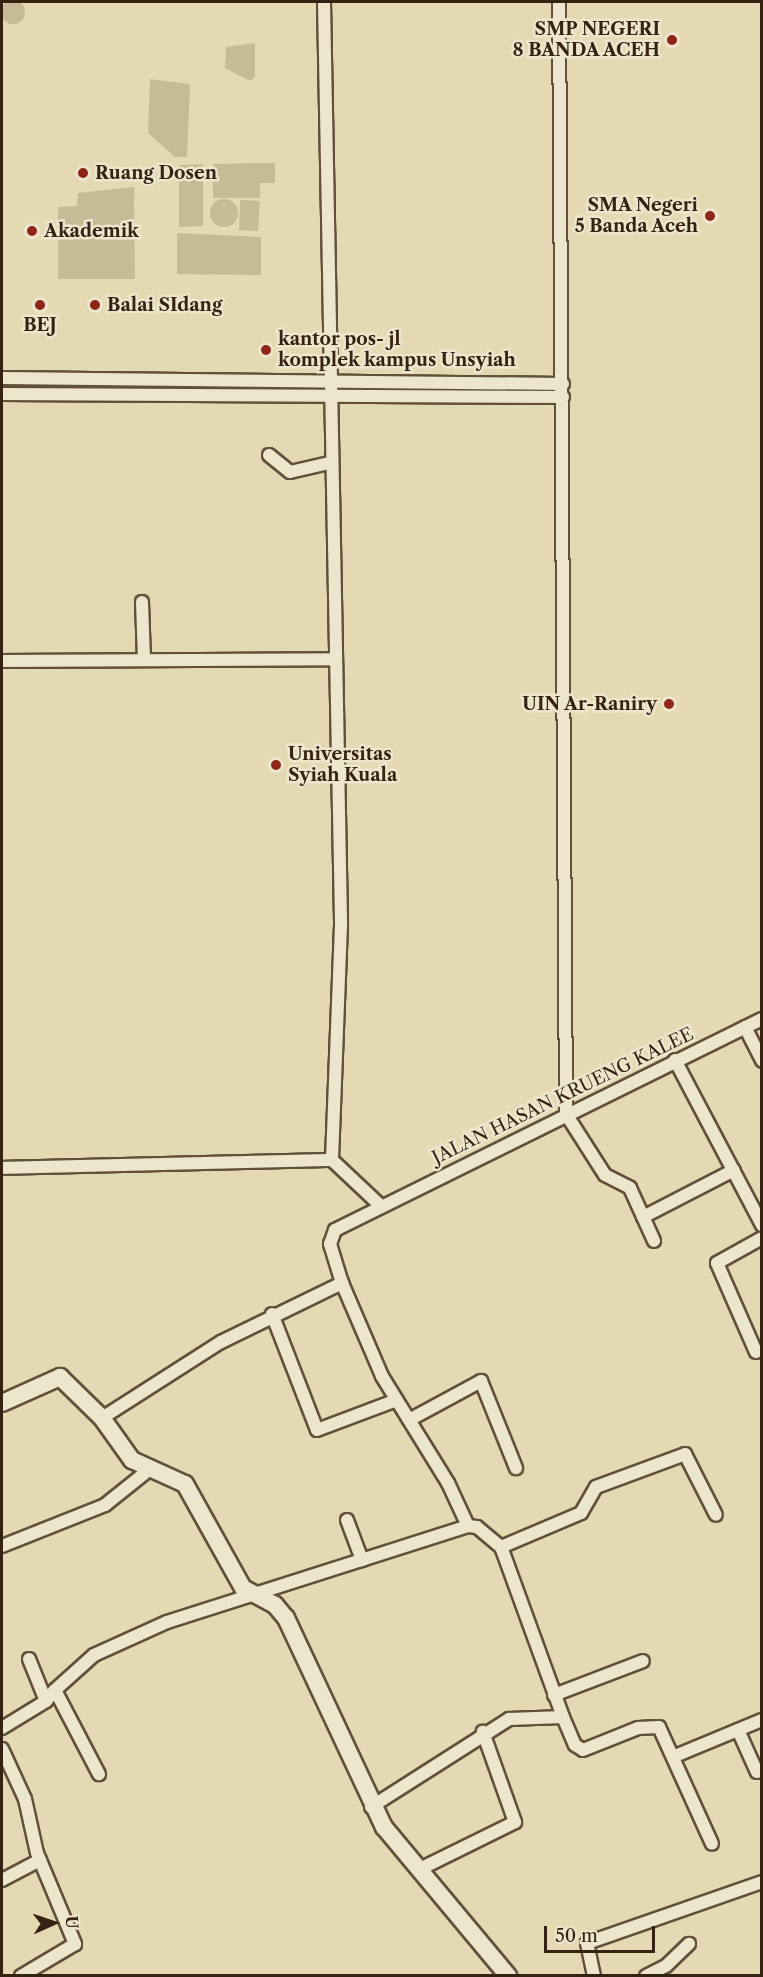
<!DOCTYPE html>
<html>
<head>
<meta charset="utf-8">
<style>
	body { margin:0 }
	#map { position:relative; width:763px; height:1977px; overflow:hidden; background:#e4d9b2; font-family:"Libre Caslon Text",serif }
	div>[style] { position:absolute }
	.green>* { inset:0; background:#c6ba97 }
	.round { border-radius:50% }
	.roads { filter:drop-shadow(2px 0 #62503a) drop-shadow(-2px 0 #62503a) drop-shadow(0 2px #62503a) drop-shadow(0 -2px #62503a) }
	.street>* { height:12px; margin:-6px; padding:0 6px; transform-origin:6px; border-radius:6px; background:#ede6cd }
	.secondary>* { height:16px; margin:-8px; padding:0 8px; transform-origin:8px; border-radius:8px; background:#ede6cd }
	.dots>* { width:16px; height:16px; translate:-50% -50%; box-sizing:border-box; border:3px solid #ede6cd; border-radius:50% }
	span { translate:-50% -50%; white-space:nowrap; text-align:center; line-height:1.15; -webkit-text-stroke:5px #ede6cd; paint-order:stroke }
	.poi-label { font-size:18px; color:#362212; font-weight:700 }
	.right { translate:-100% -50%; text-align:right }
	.left { translate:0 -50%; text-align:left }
	.street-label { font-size:18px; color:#362212 }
	.frame { position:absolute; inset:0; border:3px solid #362212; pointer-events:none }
	.north { position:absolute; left:24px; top:1893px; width:60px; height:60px; -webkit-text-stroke:4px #ede6cd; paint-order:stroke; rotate:87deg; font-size:16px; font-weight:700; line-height:24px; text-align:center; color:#362212 }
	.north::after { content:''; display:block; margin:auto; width:21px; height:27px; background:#362212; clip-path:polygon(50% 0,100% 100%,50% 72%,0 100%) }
	.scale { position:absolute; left:544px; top:1926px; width:111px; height:27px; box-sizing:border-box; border:3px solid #362212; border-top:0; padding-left:8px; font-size:18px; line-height:21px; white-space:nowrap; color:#362212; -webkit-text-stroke:4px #ede6cd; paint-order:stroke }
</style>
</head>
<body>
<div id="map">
	<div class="green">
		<div class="round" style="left:1px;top:0;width:24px;height:24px"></div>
		<div style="clip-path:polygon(255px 43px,255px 77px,250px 81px,225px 68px,226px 47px)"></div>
		<div style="clip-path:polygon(150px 79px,190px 84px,187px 157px,175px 157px,148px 133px)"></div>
		<div style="clip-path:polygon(275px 163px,275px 183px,260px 183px,260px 198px,213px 198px,213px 164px)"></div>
		<div style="clip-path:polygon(203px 164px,203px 226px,179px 227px,179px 165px)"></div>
		<div style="clip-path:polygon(134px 187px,135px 279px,58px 279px,58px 207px,77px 206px,78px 193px)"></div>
		<div class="round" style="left:210px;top:199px;width:28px;height:28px"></div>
		<div style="clip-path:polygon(240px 200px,260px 201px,258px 231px,239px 230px)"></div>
		<div style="clip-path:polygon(177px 233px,261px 237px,261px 275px,177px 274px)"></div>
	</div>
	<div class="roads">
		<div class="street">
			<div style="left:324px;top:2px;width:923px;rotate:88.94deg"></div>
			<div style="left:341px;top:925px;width:235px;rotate:92.2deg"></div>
			<div style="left:559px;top:2px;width:1112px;rotate:89.64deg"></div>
			<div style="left:566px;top:1114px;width:72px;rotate:57.4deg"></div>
			<div style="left:605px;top:1175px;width:28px;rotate:27deg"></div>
			<div style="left:630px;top:1188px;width:58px;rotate:65.6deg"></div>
			<div style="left:2px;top:378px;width:561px;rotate:0.61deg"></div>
			<div style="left:2px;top:394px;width:561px;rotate:0.31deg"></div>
			<div style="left:269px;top:455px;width:27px;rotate:39deg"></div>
			<div style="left:290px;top:472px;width:40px;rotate:-13deg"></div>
			<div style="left:142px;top:602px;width:58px;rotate:88deg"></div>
			<div style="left:2px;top:661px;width:334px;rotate:-0.3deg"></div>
			<div style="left:745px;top:1027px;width:38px;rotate:63deg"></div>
			<div style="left:675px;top:1060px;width:187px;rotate:62.2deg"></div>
			<div style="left:2px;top:1168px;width:330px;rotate:-1.4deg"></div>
			<div style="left:332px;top:1160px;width:66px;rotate:43.2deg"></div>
			<div style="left:643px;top:1217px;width:102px;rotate:-27.3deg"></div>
			<div style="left:272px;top:1314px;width:124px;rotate:68.8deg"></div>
			<div style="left:317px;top:1430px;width:82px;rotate:-20.6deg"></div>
			<div style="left:756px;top:1352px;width:97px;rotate:-113.7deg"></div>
			<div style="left:717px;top:1263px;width:51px;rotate:-29.1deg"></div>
			<div style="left:102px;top:1418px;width:141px;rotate:-32.6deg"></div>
			<div style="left:221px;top:1342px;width:135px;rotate:-26deg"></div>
			<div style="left:409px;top:1420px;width:82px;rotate:-28.4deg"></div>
			<div style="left:481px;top:1381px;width:94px;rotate:68.1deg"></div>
			<div style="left:347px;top:1520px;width:43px;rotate:69.4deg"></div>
			<div style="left:468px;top:1526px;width:47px;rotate:-114.9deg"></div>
			<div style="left:448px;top:1483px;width:126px;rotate:-121.7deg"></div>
			<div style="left:382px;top:1376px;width:101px;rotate:-113.3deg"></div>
			<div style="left:342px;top:1283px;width:41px;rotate:-107.1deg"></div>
			<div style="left:330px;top:1244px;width:15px;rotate:-70deg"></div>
			<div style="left:335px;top:1230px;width:476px;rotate:-26.3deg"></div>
			<div style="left:2px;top:1546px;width:111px;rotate:-21.7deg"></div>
			<div style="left:105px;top:1505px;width:58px;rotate:-38.7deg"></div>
			<div style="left:29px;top:1659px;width:45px;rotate:68deg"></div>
			<div style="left:55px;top:1690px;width:52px;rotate:-41.9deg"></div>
			<div style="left:94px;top:1655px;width:80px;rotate:-24.3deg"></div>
			<div style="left:167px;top:1622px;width:316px;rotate:-17.7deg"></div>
			<div style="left:468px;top:1526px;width:9px;rotate:6deg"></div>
			<div style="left:477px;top:1527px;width:31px;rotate:40deg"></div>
			<div style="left:554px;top:1695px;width:95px;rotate:-20.9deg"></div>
			<div style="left:563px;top:1717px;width:30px;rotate:67deg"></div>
			<div style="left:575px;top:1745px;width:9px;rotate:32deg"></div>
			<div style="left:583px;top:1750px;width:59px;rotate:-21.8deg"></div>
			<div style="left:638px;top:1728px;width:21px;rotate:-3deg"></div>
			<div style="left:659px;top:1727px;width:128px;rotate:65.6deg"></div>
			<div style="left:2px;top:1728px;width:52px;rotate:-31.5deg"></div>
			<div style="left:46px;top:1701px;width:14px;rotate:-51deg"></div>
			<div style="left:55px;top:1690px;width:95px;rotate:62.4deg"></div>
			<div style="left:738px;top:1730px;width:46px;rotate:65.7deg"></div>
			<div style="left:2px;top:1749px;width:55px;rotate:65.3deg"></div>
			<div style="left:25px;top:1799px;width:55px;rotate:77.5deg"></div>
			<div style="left:37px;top:1853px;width:99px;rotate:67.3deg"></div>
			<div style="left:75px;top:1944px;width:63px;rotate:149.3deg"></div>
			<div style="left:675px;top:1756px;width:94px;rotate:-22.5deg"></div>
			<div style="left:371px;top:1807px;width:164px;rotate:-32.5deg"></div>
			<div style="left:509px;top:1719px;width:54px;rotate:-2.1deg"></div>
			<div style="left:563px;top:1717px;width:181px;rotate:-110deg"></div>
			<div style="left:501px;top:1547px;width:87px;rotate:-23deg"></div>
			<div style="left:581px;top:1513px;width:30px;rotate:-60deg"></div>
			<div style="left:596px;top:1487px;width:95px;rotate:-20.3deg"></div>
			<div style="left:685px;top:1454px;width:68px;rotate:63.1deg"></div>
			<div style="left:420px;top:1869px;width:106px;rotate:-26.3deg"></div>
			<div style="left:515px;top:1822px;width:96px;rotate:-109.6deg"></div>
			<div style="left:2px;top:1880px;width:43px;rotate:-27.8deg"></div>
			<div style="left:594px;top:1976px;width:34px;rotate:-102deg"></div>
			<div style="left:587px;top:1943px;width:185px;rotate:-19.2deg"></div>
			<div style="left:646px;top:1976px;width:22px;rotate:-27deg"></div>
			<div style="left:666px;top:1966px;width:32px;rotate:-44deg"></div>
		</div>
		<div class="secondary">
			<div style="left:2px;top:1403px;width:64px;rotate:-24.1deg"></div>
			<div style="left:60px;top:1377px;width:59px;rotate:44.3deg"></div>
			<div style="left:102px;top:1418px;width:52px;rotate:54.5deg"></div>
			<div style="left:132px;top:1460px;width:58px;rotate:24.4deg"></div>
			<div style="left:185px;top:1484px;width:119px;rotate:60.9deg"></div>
			<div style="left:243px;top:1588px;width:36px;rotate:28deg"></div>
			<div style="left:275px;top:1605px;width:17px;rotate:50deg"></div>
			<div style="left:286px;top:1618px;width:231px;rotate:64.9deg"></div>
			<div style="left:384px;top:1827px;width:194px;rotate:50.2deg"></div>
		</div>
	</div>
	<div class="dots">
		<div style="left:672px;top:40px;background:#8f2418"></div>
		<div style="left:83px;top:173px;background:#8f2418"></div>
		<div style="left:710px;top:216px;background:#8f2418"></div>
		<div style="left:32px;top:231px;background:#8f2418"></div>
		<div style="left:40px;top:305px;background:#8f2418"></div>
		<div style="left:95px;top:305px;background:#8f2418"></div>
		<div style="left:266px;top:350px;background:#8f2418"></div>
		<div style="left:669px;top:704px;background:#8f2418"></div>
		<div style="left:276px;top:765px;background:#8f2418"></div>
	</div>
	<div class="poi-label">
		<span class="right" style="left:660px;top:40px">SMP NEGERI<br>8 BANDA ACEH</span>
		<span class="left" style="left:95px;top:173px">Ruang Dosen</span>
		<span class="right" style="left:698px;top:216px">SMA Negeri<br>5 Banda Aceh</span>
		<span class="left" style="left:44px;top:231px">Akademik</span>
		<span class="left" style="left:107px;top:305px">Balai SIdang</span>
		<span style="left:40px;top:325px">BEJ</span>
		<span class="left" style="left:278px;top:350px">kantor pos- jl<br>komplek kampus Unsyiah</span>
		<span class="right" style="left:657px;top:704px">UIN Ar-Raniry</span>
		<span class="left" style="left:288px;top:765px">Universitas<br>Syiah Kuala</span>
	</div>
	<div class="street-label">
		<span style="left:563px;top:1096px;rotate:-26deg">JALAN HASAN KRUENG KALEE</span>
	</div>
	<div class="frame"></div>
	<div class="north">U</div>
	<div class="scale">50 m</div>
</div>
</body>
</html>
